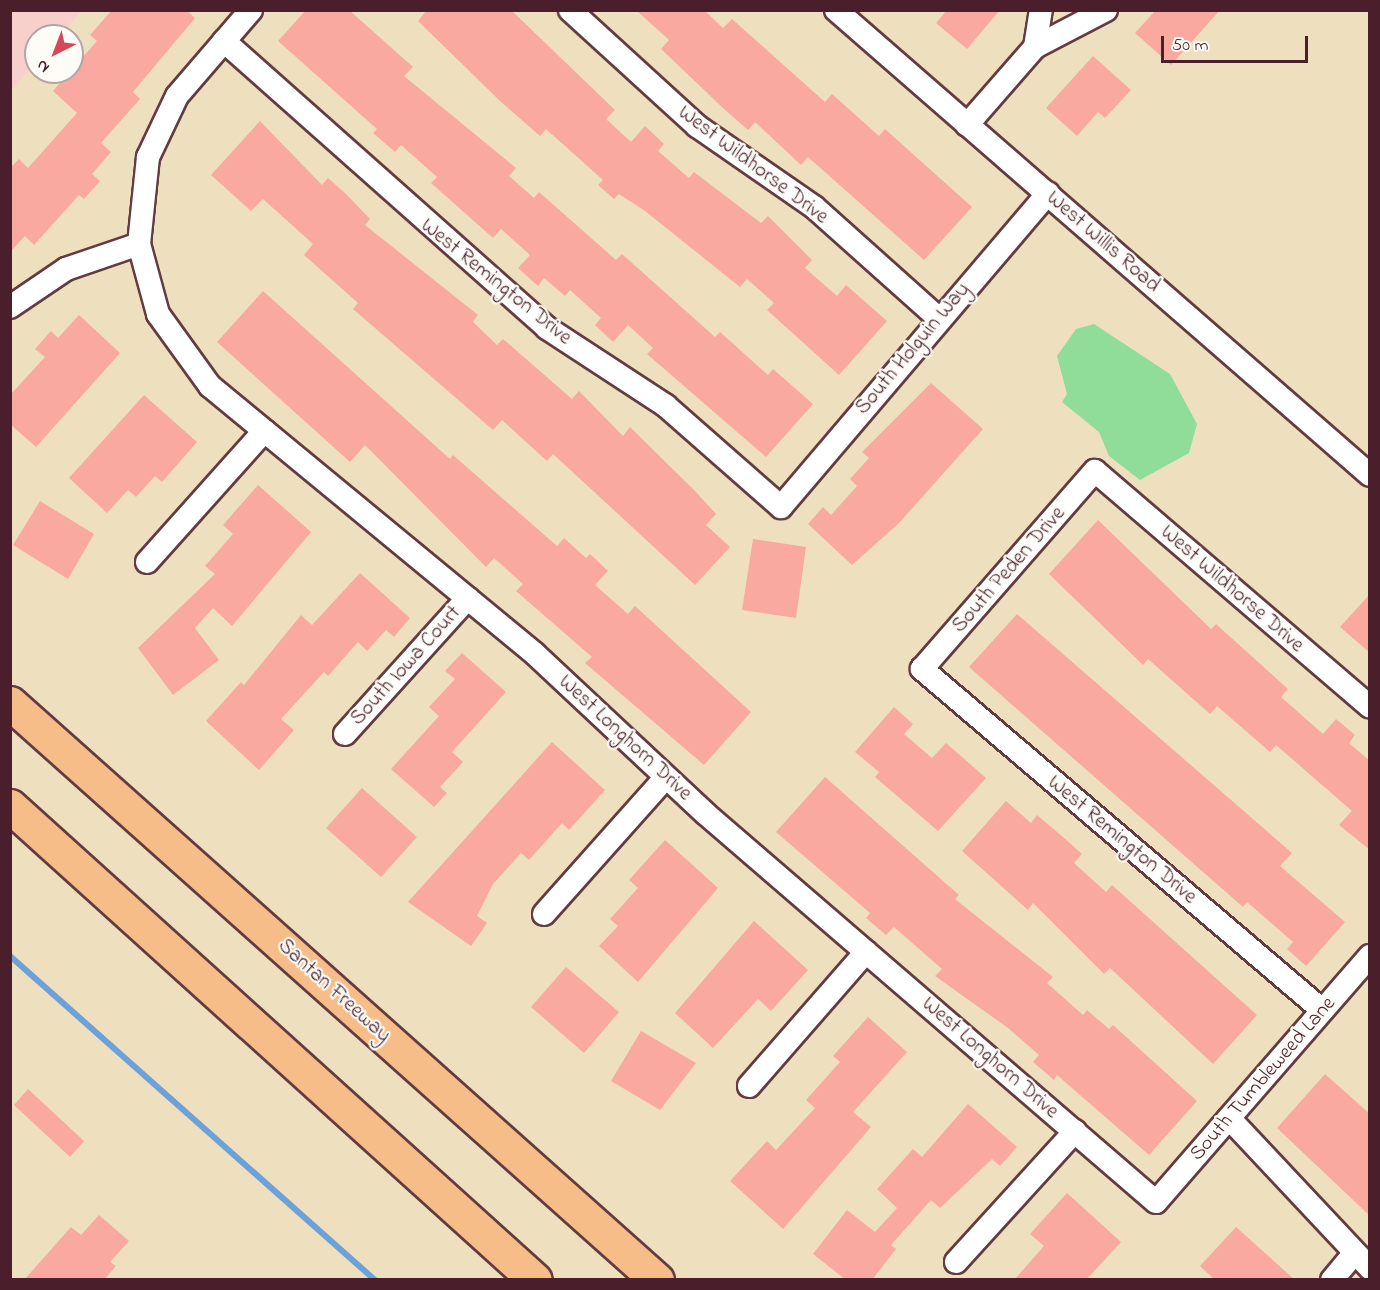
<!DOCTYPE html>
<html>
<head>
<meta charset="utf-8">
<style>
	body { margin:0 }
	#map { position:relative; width:1380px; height:1290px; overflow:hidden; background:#eee0bf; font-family:"Indie Flower",sans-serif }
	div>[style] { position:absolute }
	.built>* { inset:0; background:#f7d0cc }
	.green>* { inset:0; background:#90dc99 }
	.stream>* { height:6px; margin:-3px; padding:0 3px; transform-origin:3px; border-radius:3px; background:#6ca1d9 }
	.building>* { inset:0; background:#f9a99f }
	.roads { filter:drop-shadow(2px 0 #633c41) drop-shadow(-2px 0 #633c41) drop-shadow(0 2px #633c41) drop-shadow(0 -2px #633c41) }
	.minor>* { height:22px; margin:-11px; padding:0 11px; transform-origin:11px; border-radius:11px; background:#fff }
	.highway>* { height:33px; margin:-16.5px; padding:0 16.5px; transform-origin:16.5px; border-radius:16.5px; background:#f7bd88 }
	span { translate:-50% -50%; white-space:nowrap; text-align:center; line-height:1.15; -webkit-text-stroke:4.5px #fdfcf7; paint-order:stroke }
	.street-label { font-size:21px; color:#4a1f2b }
	.frame { position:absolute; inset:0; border:12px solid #4a1f2b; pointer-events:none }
	.north { position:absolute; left:24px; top:24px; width:60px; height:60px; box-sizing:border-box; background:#fdfcf7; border:2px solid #b5a4a5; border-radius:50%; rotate:222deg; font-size:16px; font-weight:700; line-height:24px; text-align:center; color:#4a1f2b }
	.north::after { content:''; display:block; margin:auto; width:21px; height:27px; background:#d1495b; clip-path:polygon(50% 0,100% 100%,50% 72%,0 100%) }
	.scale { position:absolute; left:1161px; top:36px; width:147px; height:27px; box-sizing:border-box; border:3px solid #4a1f2b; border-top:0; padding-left:8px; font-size:18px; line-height:21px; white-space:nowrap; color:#4a1f2b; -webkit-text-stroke:4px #fdfcf7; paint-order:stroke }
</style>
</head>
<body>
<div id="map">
	<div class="built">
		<div style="clip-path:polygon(11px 10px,82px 11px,59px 36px,36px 36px,36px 62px,11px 91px)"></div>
	</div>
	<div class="green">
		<div style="clip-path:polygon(1094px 324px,1170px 374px,1197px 424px,1189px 453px,1140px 480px,1109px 456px,1099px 432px,1062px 402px,1067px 394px,1057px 356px,1076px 329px)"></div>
	</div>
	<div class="stream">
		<div style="left:10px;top:956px;width:488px;rotate:41.6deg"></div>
	</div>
	<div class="building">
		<div style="clip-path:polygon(112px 10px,186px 10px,195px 18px,133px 92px,140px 99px,101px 143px,111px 152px,92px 174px,100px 181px,84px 199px,79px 195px,34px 245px,25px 236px,10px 252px,10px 168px,19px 159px,28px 168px,77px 113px,53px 91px,97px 41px,90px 35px)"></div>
		<div style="clip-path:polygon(306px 10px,349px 10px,413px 67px,404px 76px,516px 168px,509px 176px,534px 198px,539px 192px,616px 260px,622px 254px,715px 337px,720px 332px,768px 375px,773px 369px,813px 404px,766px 457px,647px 354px,653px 348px,628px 325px,613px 342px,595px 325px,601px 318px,570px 290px,565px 296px,544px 278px,538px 286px,518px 268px,530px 255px,501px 229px,493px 238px,431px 183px,437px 177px,401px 145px,395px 152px,373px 133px,377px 129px,278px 41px)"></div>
		<div style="clip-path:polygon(427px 10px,511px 10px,615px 110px,606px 119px,631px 142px,645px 126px,664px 144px,658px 151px,689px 178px,694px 172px,761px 223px,768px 216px,812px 260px,805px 268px,837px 296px,846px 285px,887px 321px,839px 375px,767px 310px,774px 303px,747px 279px,740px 287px,645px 211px,619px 194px,614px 199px,598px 185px,603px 180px,546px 129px,540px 136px,499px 100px,418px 21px)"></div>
		<div style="clip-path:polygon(636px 10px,704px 10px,723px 28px,732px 19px,825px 102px,832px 94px,879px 136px,885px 129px,972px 207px,924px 260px,808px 157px,801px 165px,755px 122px,748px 130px,723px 108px,661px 49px,669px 40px)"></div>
		<div style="clip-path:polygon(947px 10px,1000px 10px,967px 49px,936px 23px)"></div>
		<div style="clip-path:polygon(1156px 10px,1220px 10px,1171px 65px,1135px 33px)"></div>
		<div style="clip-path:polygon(1093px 56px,1131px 90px,1105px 118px,1098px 112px,1077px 136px,1046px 108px)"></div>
		<div style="clip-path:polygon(260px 121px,322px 185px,328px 178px,346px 194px,370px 219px,365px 225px,478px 315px,473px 322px,497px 345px,503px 339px,572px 399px,579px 391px,623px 436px,630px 427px,695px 491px,716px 514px,706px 525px,730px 547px,695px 585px,553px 454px,547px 461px,502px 420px,493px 430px,353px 309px,358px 303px,304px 255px,313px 244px,263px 199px,251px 211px,211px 175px)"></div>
		<div style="clip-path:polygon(263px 291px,450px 459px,453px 455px,557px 546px,564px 538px,586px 558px,590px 554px,608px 571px,595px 585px,628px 614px,635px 606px,751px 712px,704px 765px,585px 663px,592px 657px,516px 591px,523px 584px,494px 558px,486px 567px,365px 445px,350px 462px,217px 342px)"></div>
		<div style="clip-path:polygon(79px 315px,120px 353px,36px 447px,10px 424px,10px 395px,45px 357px,35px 349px,51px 331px,58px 338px)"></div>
		<div style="clip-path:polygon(931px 383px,983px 429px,899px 523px,852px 565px,808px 524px,823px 507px,831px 515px,857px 486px,850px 479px,869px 458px,862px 452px)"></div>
		<div style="clip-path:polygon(144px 395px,197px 442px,162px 482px,155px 476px,136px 497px,128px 490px,107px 513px,69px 478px)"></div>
		<div style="clip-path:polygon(258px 485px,311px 532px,232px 626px,213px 608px,195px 628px,219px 660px,173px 695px,138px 648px,215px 574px,205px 566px,233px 534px,223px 525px)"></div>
		<div style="clip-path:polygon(40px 501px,94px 534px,68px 579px,13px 545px)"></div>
		<div style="clip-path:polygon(1098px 520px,1211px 629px,1216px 624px,1288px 689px,1281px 697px,1323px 734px,1336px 719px,1355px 735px,1349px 743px,1370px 761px,1370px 850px,1339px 825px,1352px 811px,1276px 745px,1270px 752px,1217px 706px,1210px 714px,1148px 659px,1143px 665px,1049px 574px)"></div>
		<div style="clip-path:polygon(753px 539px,806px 547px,796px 618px,742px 610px)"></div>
		<div style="clip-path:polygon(360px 573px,410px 618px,394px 637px,386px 630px,367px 651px,358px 642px,328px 676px,324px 672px,281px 719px,294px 730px,259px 770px,206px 721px,241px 682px,244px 685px,301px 615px,312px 625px)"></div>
		<div style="clip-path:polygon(1370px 594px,1370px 653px,1340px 627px)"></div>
		<div style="clip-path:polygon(1017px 614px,1292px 853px,1280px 866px,1345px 922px,1306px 966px,1287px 949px,1293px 942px,1247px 902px,1243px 907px,969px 667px)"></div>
		<div style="clip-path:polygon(462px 653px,506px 692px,452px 752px,463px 762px,440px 787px,447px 793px,434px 807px,391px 769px,439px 716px,429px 707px,455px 679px,445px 671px)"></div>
		<div style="clip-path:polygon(894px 707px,913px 724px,904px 734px,932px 758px,946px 743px,986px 778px,938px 831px,875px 777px,879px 772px,855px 752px)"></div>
		<div style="clip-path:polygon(552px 742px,605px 790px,569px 830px,562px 823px,529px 860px,521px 853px,493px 884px,477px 916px,487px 923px,471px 946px,408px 902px)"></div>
		<div style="clip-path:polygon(825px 777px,959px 895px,955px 899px,1053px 977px,1047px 983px,1083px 1015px,1087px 1010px,1109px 1029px,1113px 1025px,1197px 1101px,1149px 1155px,1057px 1075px,1054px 1080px,1033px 1062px,1039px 1055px,1008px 1028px,935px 976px,942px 969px,894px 927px,886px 935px,866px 918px,870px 913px,776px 832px)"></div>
		<div style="clip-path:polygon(362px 788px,417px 837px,381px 877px,326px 828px)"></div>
		<div style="clip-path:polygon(1006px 801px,1031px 823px,1037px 815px,1063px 837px,1082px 854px,1074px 863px,1106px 892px,1112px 885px,1257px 1015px,1213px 1064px,1110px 968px,1104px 974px,1033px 903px,1028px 910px,962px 851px)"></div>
		<div style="clip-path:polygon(665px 840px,718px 888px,638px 982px,599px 946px,618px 926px,610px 919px,638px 888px,629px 880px)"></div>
		<div style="clip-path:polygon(754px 921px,808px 970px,771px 1011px,758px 999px,713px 1048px,675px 1013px)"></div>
		<div style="clip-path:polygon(566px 967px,619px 1012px,584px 1053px,531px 1007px)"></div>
		<div style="clip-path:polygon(868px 1017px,907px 1052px,853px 1112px,871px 1127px,783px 1229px,730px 1181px,767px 1141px,776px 1150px,815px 1108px,806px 1100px,840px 1062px,833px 1056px)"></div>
		<div style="clip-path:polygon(641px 1031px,696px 1063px,660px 1110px,611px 1081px)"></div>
		<div style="clip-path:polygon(1325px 1074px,1370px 1114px,1370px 1216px,1277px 1128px)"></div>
		<div style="clip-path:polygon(28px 1089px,84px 1141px,70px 1157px,14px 1105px)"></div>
		<div style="clip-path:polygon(968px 1104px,1017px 1147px,1000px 1166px,992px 1159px,940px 1208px,931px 1200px,891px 1245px,896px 1249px,872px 1280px,846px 1280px,813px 1254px,847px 1210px,875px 1232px,897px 1208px,877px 1189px,913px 1149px,922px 1157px)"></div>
		<div style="clip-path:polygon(1067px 1193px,1121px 1242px,1086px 1280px,1014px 1280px,1044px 1246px,1030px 1234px)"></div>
		<div style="clip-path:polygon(99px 1215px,129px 1241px,110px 1262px,116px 1266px,104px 1280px,24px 1280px,71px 1227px,81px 1235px)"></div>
		<div style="clip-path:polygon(1236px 1227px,1295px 1280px,1215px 1280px,1200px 1266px)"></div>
	</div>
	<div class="roads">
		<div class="minor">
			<div style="left:251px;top:10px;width:113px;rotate:130.7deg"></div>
			<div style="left:177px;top:96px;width:68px;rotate:115.4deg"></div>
			<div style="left:148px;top:157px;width:87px;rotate:95.9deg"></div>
			<div style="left:139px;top:244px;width:73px;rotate:74.8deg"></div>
			<div style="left:158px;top:314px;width:89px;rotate:54.2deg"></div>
			<div style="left:210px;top:386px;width:421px;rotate:39.5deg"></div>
			<div style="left:535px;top:654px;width:234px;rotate:43.1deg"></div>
			<div style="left:706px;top:814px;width:594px;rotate:40.77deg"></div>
			<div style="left:1156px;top:1202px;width:326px;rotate:-49deg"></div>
			<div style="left:570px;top:10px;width:172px;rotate:42.4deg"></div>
			<div style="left:697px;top:126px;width:142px;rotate:34.7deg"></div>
			<div style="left:814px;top:207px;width:166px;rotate:41.8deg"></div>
			<div style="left:836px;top:10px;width:708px;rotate:41.05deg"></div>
			<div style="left:224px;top:41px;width:432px;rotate:41.6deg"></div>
			<div style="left:547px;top:328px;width:142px;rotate:33.2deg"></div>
			<div style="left:666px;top:406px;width:153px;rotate:41.3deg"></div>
			<div style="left:781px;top:507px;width:412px;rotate:-49.6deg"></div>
			<div style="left:1035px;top:47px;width:37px;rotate:-81deg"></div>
			<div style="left:967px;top:125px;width:103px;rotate:-48.9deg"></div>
			<div style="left:1035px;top:47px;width:80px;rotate:-27.5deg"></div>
			<div style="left:10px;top:307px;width:68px;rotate:-34.2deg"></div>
			<div style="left:66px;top:269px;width:77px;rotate:-18.9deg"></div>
			<div style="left:147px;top:562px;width:176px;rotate:-48.2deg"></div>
			<div style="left:345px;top:734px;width:183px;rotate:-47.9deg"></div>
			<div style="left:544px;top:914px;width:183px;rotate:-48.3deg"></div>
			<div style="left:1322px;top:1010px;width:526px;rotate:-139.55deg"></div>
			<div style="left:922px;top:669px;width:263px;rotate:-48.9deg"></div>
			<div style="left:1095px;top:471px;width:362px;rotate:40.6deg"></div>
			<div style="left:749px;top:1086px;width:178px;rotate:-48.9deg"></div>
			<div style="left:1229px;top:1118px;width:206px;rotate:46.8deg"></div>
			<div style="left:956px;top:1262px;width:177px;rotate:-47.7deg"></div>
			<div style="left:1332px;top:1280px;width:35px;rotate:-50deg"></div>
		</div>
		<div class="highway">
			<div style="left:10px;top:703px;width:867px;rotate:41.73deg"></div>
			<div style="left:10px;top:806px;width:707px;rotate:42.08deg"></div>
		</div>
	</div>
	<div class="street-label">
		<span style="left:753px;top:165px;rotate:37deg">West Wildhorse Drive</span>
		<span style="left:1103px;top:242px;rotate:41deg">West Willis Road</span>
		<span style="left:496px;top:282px;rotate:39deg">West Remington Drive</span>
		<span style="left:913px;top:349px;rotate:-50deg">South Holguin Way</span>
		<span style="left:1009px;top:570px;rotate:-49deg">South Peden Drive</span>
		<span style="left:1232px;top:589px;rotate:41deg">West Wildhorse Drive</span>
		<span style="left:406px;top:666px;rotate:-48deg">South Iowa Court</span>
		<span style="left:625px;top:738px;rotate:43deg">West Longhorn Drive</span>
		<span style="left:1122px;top:840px;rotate:40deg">West Remington Drive</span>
		<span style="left:334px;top:991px;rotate:42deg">Santan Freeway</span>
		<span style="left:990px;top:1058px;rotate:41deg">West Longhorn Drive</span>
		<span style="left:1263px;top:1079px;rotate:-49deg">South Tumbleweed Lane</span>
	</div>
	<div class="frame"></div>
	<div class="north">N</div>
	<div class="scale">50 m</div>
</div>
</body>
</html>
